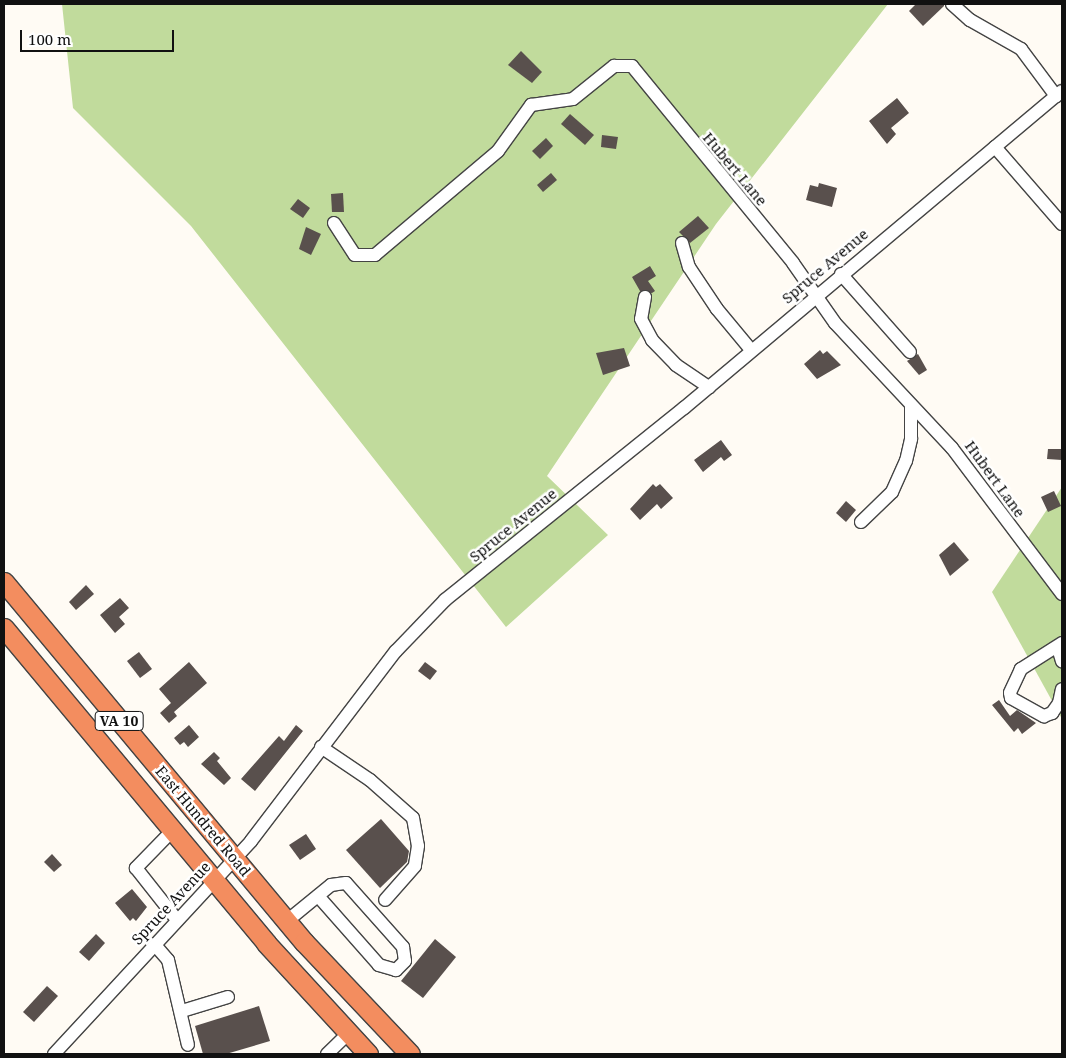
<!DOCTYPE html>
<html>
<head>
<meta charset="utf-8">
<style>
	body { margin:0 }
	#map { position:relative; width:1066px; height:1058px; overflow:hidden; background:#fffbf4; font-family:"Noto Serif",serif }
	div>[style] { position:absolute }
	.forest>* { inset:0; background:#c1db9c }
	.building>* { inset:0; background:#59504d }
	.roads { filter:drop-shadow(1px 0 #444) drop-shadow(-1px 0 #444) drop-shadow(0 1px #444) drop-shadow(0 -1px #444) }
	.minor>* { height:12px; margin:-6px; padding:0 6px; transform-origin:6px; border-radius:6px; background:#fff }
	.highway>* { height:19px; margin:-9.5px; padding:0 9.5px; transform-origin:9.5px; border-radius:9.5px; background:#f38d5f }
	span { translate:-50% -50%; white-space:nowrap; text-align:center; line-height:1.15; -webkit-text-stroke:5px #fff; paint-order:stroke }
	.shield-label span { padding:1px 4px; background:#fff; border:1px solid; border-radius:4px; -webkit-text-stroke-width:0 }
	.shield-label { font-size:14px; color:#111; font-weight:700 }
	.street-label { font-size:15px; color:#111 }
	.frame { position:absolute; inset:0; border:5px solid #111; pointer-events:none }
	.scale { position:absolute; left:20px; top:30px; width:154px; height:22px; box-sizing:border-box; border:2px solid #111; border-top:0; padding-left:6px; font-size:15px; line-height:18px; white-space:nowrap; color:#111; -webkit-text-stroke:4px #fff; paint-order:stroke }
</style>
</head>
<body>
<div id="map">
	<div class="forest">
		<div style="clip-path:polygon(62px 4px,888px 4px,716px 224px,547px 476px,608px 535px,506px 627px,191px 226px,73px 108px)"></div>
		<div style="clip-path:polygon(1062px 487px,1062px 719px,992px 592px)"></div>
	</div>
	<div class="building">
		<div style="clip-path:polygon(916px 4px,944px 4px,944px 6px,923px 26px,909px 11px)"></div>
		<div style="clip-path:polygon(521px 51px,542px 72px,532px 83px,508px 65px)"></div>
		<div style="clip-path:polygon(897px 98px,909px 113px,891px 128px,896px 134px,887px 144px,869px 121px)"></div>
		<div style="clip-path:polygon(570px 114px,594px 135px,585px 145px,561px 124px)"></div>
		<div style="clip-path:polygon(602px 135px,618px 137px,616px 149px,601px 147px)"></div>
		<div style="clip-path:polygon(546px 138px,553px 146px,540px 159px,532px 151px)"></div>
		<div style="clip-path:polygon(551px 173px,557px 180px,543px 192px,537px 185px)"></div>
		<div style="clip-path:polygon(819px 183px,837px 188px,832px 207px,806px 200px,810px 185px,818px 187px)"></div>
		<div style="clip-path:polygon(343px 193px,344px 212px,332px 212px,331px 194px)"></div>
		<div style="clip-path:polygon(298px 199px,310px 208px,303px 218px,290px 209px)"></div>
		<div style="clip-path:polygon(698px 216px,709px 228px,690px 243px,679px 232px)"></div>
		<div style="clip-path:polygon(306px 227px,321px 234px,311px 255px,299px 249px)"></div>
		<div style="clip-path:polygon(650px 266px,656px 276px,648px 281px,655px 291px,652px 293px,640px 291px,632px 277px)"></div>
		<div style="clip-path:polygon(624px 348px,630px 366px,603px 375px,596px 353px)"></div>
		<div style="clip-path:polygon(820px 350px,823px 354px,827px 351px,841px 365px,817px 379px,804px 364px)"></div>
		<div style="clip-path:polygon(918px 354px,927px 370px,919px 375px,907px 361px)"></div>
		<div style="clip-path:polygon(721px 440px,732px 455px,724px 461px,721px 457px,703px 472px,694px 460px)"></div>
		<div style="clip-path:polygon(1048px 449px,1062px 449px,1062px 460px,1047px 459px)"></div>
		<div style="clip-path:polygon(653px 484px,656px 487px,660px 484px,673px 498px,661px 509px,657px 504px,640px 520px,630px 509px)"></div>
		<div style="clip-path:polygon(1054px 491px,1061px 506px,1048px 512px,1041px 497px)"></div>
		<div style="clip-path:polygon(846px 501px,856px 510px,846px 522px,836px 513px)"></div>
		<div style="clip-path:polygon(954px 542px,969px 560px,950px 576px,939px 555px)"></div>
		<div style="clip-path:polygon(86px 585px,94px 594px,76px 610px,69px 602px)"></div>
		<div style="clip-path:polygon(120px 598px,129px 608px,119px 617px,125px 624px,115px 633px,100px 615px)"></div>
		<div style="clip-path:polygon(139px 652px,152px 669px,140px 678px,127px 661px)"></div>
		<div style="clip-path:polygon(189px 662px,207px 683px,174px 712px,177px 716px,169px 723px,160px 713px,171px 703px,159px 689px)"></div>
		<div style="clip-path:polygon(425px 662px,437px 671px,430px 680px,418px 671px)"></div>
		<div style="clip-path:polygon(999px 700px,1010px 716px,1017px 710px,1036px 723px,1022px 734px,1018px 728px,1014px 732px,992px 705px)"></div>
		<div style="clip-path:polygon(189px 725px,199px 737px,188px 747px,184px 742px,180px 745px,174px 738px)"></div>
		<div style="clip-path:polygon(296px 725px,303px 731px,255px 791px,241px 779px,279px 736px,284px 741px)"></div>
		<div style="clip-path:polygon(214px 752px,220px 758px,217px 761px,231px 778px,224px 785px,201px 764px)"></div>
		<div style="clip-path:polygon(381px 819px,409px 851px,407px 862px,380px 888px,346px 850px)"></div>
		<div style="clip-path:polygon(306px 834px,316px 849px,300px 860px,289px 845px)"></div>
		<div style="clip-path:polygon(52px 854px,62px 865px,54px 872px,44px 862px)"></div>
		<div style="clip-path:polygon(132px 889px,147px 907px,136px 921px,133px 918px,130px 921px,115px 903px)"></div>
		<div style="clip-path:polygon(96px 934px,105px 943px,89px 961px,79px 952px)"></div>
		<div style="clip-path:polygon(435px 939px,456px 957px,423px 998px,401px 981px)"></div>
		<div style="clip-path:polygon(47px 986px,58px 996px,34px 1022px,23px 1012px)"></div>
		<div style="clip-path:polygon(259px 1006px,270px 1041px,226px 1054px,203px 1054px,195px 1026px)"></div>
	</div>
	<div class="roads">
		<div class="minor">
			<div style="left:952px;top:4px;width:24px;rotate:42deg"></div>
			<div style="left:970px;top:20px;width:59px;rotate:29.6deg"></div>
			<div style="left:1021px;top:49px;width:59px;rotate:53.3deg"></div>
			<div style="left:995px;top:147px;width:102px;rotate:49deg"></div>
			<div style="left:334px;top:223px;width:38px;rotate:57deg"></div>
			<div style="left:355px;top:255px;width:20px"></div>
			<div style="left:375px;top:255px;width:161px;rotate:-40.2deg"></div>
			<div style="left:498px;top:151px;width:57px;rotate:-54.3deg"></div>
			<div style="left:531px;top:105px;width:42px;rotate:-8.1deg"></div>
			<div style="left:573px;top:99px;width:53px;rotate:-38.8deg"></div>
			<div style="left:614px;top:66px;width:18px"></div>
			<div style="left:632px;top:66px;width:254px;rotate:50.7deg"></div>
			<div style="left:793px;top:263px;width:73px;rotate:55deg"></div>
			<div style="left:835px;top:323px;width:171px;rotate:46.9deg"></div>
			<div style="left:952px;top:448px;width:183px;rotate:53deg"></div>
			<div style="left:682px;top:243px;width:25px;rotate:74deg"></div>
			<div style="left:689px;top:267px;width:50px;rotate:56.3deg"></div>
			<div style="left:717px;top:309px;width:53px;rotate:50.3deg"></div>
			<div style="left:841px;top:274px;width:104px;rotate:48.5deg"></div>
			<div style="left:645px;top:297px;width:22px;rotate:100deg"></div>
			<div style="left:641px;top:319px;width:24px;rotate:62deg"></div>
			<div style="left:652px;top:340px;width:35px;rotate:46deg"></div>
			<div style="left:676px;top:365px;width:40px;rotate:34deg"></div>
			<div style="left:861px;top:522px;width:43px;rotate:-44.1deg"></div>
			<div style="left:892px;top:492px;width:34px;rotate:-66deg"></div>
			<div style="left:906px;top:461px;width:23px;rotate:-77deg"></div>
			<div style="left:911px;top:439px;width:34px;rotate:-90deg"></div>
			<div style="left:1062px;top:643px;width:49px;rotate:147.6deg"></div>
			<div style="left:1021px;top:669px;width:26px;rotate:115deg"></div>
			<div style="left:1010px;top:693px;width:5px;rotate:79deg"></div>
			<div style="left:1011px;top:698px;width:38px;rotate:29deg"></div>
			<div style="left:1044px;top:716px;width:9px;rotate:-21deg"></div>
			<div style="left:1052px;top:713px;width:12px;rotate:-55deg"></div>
			<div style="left:1059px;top:703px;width:14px;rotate:-78deg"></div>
			<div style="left:1058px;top:648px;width:14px;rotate:73deg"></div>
			<div style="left:321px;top:747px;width:59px;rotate:34deg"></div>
			<div style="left:370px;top:780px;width:57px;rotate:41.5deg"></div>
			<div style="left:413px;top:818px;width:28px;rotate:80deg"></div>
			<div style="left:418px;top:846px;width:20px;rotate:99deg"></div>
			<div style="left:415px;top:866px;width:45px;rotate:131.4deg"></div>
			<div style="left:172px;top:831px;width:52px;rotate:134.2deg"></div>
			<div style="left:136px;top:868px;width:66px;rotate:51.7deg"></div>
			<div style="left:287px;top:921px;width:57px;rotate:-39.3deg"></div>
			<div style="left:331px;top:885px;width:15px;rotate:-8deg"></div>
			<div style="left:346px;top:883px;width:86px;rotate:48.3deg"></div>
			<div style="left:403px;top:947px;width:14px;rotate:82deg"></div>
			<div style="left:405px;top:961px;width:13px;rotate:135deg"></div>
			<div style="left:396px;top:970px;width:18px;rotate:-164deg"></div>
			<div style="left:379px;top:965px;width:92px;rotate:-131.5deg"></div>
			<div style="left:155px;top:945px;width:20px;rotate:49deg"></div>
			<div style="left:168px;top:960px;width:87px;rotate:76.8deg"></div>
			<div style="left:182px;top:1011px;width:48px;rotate:-16.9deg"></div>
			<div style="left:54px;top:1054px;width:290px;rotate:-47.2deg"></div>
			<div style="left:251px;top:841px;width:239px;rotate:-52.7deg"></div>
			<div style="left:396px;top:651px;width:71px;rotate:-46.1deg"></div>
			<div style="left:445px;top:600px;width:307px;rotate:-38.8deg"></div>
			<div style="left:684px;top:408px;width:493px;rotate:-40deg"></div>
			<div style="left:327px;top:1054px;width:29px;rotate:-44deg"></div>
		</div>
		<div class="highway">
			<div style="left:4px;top:582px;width:469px;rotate:50.2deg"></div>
			<div style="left:304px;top:942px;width:154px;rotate:46.6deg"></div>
			<div style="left:4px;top:628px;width:410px;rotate:50.2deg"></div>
			<div style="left:266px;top:943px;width:151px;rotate:47.4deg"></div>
		</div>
	</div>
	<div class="shield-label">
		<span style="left:119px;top:721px">VA 10</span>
	</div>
	<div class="street-label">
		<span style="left:735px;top:169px;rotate:50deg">Hubert Lane</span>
		<span style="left:825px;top:266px;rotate:-40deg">Spruce Avenue</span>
		<span style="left:995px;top:479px;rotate:54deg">Hubert Lane</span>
		<span style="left:513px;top:525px;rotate:-39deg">Spruce Avenue</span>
		<span style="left:203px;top:821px;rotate:50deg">East Hundred Road</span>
		<span style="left:171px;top:903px;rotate:-47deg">Spruce Avenue</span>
	</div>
	<div class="frame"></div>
	<div class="scale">100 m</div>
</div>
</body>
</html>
